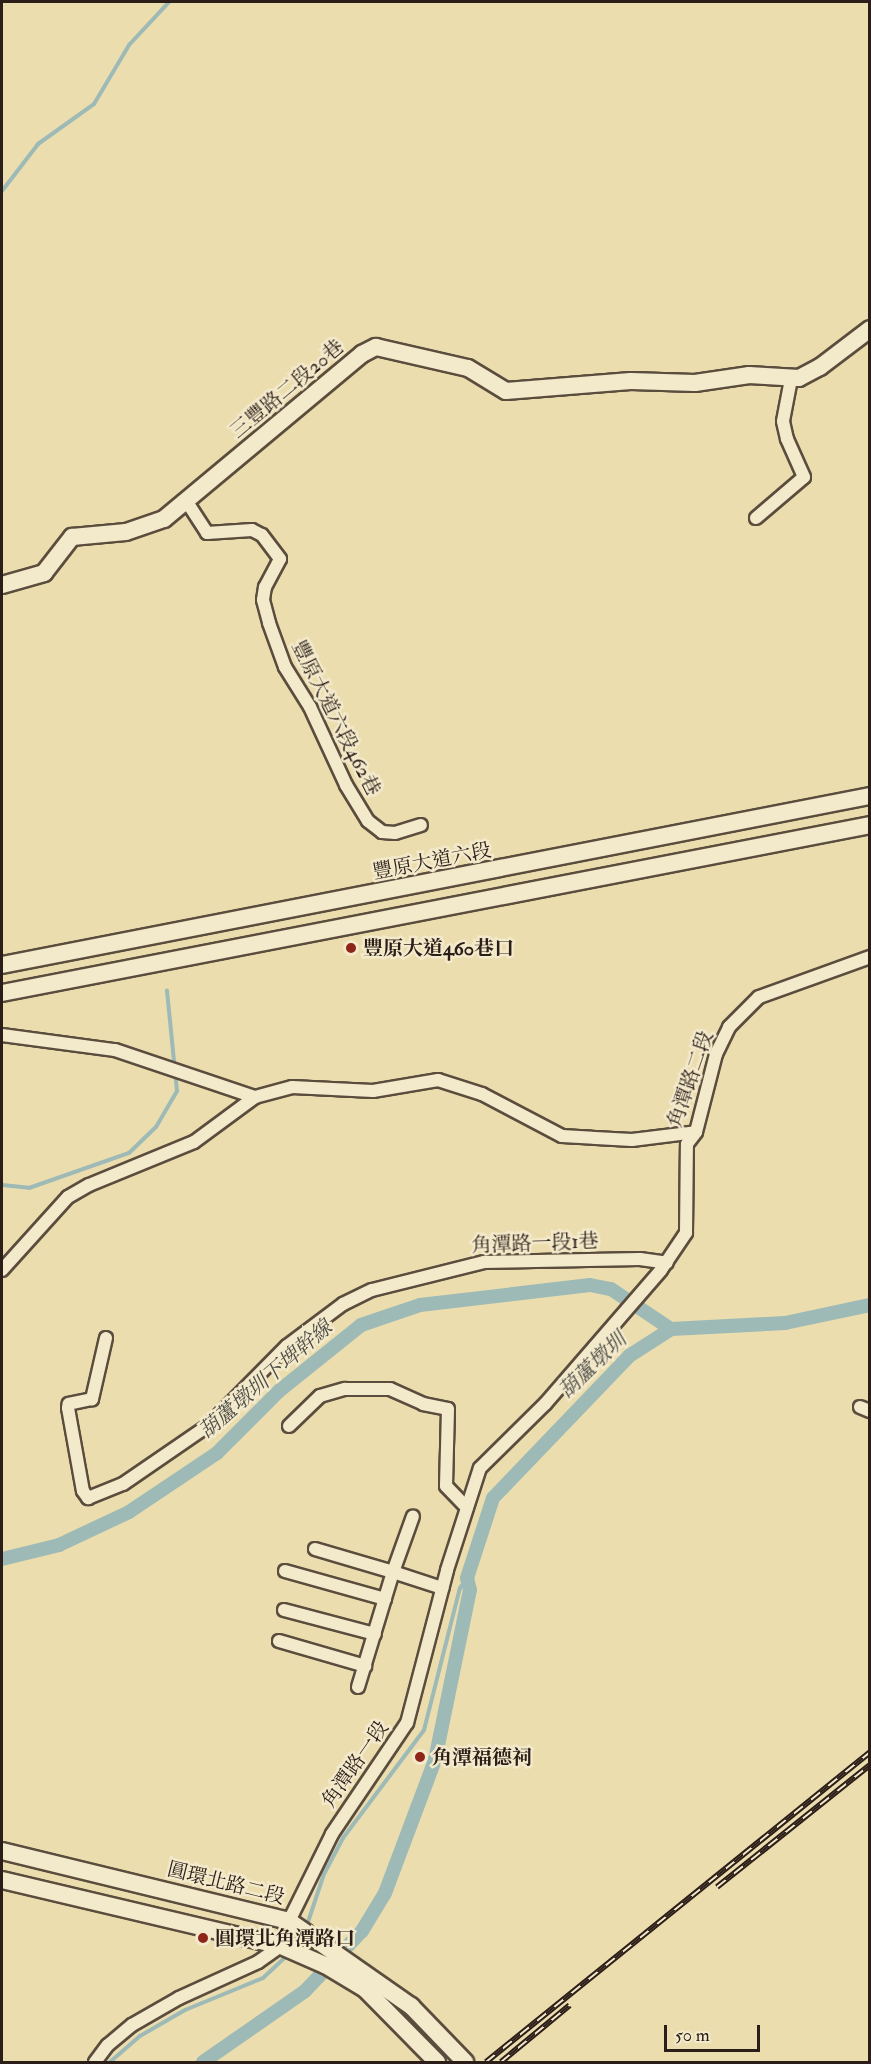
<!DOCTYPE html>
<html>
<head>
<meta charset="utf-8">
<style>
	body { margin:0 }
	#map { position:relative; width:871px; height:2064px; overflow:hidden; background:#ecddaf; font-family:"IM FELL Double Pica","Noto Serif TC",serif }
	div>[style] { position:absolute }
	.stream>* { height:4px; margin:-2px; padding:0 2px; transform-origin:2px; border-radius:2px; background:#9dbab6 }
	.canal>* { height:14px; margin:-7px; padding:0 7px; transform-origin:7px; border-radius:7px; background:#9dbab6 }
	.roads { filter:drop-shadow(2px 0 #5b4d3d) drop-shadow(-2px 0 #5b4d3d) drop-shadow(0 2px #5b4d3d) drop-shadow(0 -2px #5b4d3d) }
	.street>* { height:12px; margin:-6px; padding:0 6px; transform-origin:6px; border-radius:6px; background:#f3e9cb }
	.secondary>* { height:16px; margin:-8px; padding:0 8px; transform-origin:8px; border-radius:8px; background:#f3e9cb }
	.rail>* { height:6px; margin-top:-3px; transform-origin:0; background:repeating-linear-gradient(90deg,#f3e9cb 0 11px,#2b1d17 0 22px); box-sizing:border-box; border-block:2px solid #2b1d17 }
	.dots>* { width:16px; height:16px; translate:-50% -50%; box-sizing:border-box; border:3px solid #f3e9cb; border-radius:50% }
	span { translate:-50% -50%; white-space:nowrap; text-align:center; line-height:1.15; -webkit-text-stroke:5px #f3e9cb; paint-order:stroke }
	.street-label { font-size:20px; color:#2b1d17 }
	.poi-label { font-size:20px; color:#2b1d17; font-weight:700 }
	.left { translate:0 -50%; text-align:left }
	.water-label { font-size:21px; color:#4d4c47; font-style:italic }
	.frame { position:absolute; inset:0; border:3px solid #2b1d17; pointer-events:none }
	.scale { position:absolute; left:664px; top:2025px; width:96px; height:27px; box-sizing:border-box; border:3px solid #2b1d17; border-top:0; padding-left:8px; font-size:18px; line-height:21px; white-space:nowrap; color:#2b1d17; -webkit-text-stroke:4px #f3e9cb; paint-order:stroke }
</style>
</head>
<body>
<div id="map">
	<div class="stream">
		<div style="left:2px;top:191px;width:59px;rotate:-52.5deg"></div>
		<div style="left:38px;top:144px;width:69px;rotate:-35.5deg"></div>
		<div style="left:94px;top:104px;width:69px;rotate:-59.3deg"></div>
		<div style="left:129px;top:45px;width:59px;rotate:-47.1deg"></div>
		<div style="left:2px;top:1185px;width:27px;rotate:6deg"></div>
		<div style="left:29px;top:1188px;width:106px;rotate:-19.3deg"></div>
		<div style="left:129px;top:1153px;width:37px;rotate:-44deg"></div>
		<div style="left:156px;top:1127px;width:42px;rotate:-59.7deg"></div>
		<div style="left:177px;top:1091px;width:101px;rotate:-95.7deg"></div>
		<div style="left:306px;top:1928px;width:57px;rotate:-71.6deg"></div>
		<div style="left:324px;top:1874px;width:41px;rotate:-62.2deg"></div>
		<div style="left:343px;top:1838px;width:135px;rotate:-53.1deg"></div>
		<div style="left:424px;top:1730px;width:146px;rotate:-75.8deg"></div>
		<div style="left:460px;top:1588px;width:12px;rotate:-55deg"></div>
		<div style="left:110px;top:2062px;width:40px;rotate:-41deg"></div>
		<div style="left:140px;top:2036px;width:52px;rotate:-30deg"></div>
		<div style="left:185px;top:2010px;width:84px;rotate:-22.3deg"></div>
		<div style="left:263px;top:1978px;width:35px;rotate:-43deg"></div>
	</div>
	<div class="canal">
		<div style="left:2px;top:1559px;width:59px;rotate:-13.8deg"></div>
		<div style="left:59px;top:1545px;width:77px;rotate:-25.2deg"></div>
		<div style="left:129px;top:1512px;width:106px;rotate:-33.8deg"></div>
		<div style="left:217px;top:1453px;width:88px;rotate:-45deg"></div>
		<div style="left:279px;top:1391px;width:105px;rotate:-38.8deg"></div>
		<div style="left:361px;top:1325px;width:62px;rotate:-18.7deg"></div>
		<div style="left:420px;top:1305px;width:171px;rotate:-6.7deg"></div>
		<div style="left:590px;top:1285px;width:21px;rotate:11deg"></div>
		<div style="left:611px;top:1289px;width:72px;rotate:33.7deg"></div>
		<div style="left:203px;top:2062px;width:124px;rotate:-34.8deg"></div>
		<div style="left:305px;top:1991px;width:83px;rotate:-46.5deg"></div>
		<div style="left:362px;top:1931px;width:44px;rotate:-58.8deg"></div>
		<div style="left:385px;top:1893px;width:142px;rotate:-69.4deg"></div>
		<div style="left:435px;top:1760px;width:174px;rotate:-78.4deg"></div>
		<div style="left:470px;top:1590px;width:12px;rotate:-104deg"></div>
		<div style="left:467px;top:1578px;width:84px;rotate:-72deg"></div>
		<div style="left:493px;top:1498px;width:197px;rotate:-46.2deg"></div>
		<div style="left:629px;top:1356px;width:50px;rotate:-32.7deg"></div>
		<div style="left:671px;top:1329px;width:114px;rotate:-3deg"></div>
		<div style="left:785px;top:1323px;width:87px;rotate:-12deg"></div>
	</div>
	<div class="roads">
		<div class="street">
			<div style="left:187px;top:502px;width:37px;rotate:57deg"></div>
			<div style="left:207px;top:533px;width:45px;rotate:-3.8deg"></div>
			<div style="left:252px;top:530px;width:11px;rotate:27deg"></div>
			<div style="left:262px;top:535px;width:30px;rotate:53deg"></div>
			<div style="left:280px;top:559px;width:32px;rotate:118deg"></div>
			<div style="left:265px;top:587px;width:13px;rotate:99deg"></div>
			<div style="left:263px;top:600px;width:24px;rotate:75deg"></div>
			<div style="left:269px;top:623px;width:47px;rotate:70deg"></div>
			<div style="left:285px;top:667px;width:47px;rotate:58deg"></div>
			<div style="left:310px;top:707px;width:86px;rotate:65.2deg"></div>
			<div style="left:346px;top:785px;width:42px;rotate:58.6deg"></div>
			<div style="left:368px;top:821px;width:18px;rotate:38deg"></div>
			<div style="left:382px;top:832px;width:13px;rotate:4deg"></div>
			<div style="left:395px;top:833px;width:27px;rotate:-17deg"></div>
			<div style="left:756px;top:518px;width:63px;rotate:-40.5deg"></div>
			<div style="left:804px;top:477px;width:42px;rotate:-114.1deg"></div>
			<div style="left:787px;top:439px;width:18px;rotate:-103deg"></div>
			<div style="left:783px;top:421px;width:43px;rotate:-79.2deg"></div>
			<div style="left:2px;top:1035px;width:114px;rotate:7.6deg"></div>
			<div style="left:115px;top:1050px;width:148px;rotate:18.6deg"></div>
			<div style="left:2px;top:1270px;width:98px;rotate:-47.9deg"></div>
			<div style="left:68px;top:1197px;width:24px;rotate:-30deg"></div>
			<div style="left:89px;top:1185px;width:113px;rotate:-22.3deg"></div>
			<div style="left:194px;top:1142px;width:76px;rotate:-36.4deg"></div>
			<div style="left:255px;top:1097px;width:38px;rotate:-15deg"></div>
			<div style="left:292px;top:1087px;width:81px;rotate:2.8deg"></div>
			<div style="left:373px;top:1091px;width:66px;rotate:-9.6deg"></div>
			<div style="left:438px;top:1080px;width:46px;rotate:17.7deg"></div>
			<div style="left:482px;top:1094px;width:90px;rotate:27.7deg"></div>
			<div style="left:562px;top:1136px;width:70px;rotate:3.3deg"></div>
			<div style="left:632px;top:1140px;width:64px;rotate:-7.1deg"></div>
			<div style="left:106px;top:1338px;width:63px;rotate:102.9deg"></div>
			<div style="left:92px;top:1399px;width:24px;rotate:168deg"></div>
			<div style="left:69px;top:1404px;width:4px;rotate:104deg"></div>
			<div style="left:68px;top:1408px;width:84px;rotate:79.8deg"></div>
			<div style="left:83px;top:1491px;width:9px;rotate:54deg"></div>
			<div style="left:88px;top:1498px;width:38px;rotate:-22deg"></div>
			<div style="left:123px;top:1484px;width:104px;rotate:-34.5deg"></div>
			<div style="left:209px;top:1425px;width:111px;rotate:-45.4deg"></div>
			<div style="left:287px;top:1346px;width:70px;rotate:-36.9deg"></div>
			<div style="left:343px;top:1304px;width:32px;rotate:-26deg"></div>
			<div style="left:372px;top:1290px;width:115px;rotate:-14deg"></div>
			<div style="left:484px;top:1262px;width:156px;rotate:-1.1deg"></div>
			<div style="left:640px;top:1259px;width:27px;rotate:8deg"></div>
			<div style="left:860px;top:1407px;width:11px;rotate:22deg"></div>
			<div style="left:289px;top:1426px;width:43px;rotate:-44.1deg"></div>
			<div style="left:320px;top:1396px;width:26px;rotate:-16deg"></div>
			<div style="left:345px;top:1389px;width:45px"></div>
			<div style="left:390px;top:1389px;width:36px;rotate:24deg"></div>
			<div style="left:423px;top:1404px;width:25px;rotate:11deg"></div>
			<div style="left:448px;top:1409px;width:77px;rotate:91.5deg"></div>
			<div style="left:446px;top:1486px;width:30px;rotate:46deg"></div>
			<div style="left:315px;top:1549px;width:81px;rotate:16.4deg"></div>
			<div style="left:393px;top:1572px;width:59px;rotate:-70.3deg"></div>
			<div style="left:285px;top:1571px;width:104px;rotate:15.6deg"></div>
			<div style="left:284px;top:1610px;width:94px;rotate:14.8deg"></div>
			<div style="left:279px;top:1641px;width:90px;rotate:16.2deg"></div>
			<div style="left:358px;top:1687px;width:120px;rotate:-73.1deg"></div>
			<div style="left:393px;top:1572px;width:52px;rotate:18.1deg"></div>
			<div style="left:95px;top:2062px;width:21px;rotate:-53deg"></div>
			<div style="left:108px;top:2045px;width:31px;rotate:-40deg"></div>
			<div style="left:132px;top:2025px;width:54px;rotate:-29.9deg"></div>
			<div style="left:179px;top:1998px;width:87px;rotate:-24.5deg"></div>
			<div style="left:258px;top:1962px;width:28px;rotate:-35deg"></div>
			<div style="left:281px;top:1946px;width:26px;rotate:-72deg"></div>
			<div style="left:289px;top:1921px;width:97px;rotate:-63.7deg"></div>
			<div style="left:332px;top:1834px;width:134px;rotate:-56deg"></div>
			<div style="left:407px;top:1723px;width:158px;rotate:-75.3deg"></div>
			<div style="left:447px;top:1570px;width:107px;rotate:-72.1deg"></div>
			<div style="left:480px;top:1468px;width:91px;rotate:-44.6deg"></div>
			<div style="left:545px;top:1404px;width:177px;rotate:-49.1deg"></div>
			<div style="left:661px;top:1270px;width:45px;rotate:-56deg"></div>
			<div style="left:686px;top:1233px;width:89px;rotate:-89.4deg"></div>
			<div style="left:687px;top:1144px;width:15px;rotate:-53deg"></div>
			<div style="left:696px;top:1132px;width:81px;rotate:-75.6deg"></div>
			<div style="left:716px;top:1054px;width:30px;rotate:-64deg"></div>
			<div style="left:729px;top:1027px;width:42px;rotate:-45deg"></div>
			<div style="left:759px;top:997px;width:118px;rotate:-19.8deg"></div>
		</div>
		<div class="secondary">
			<div style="left:2px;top:585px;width:44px;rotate:-15.9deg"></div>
			<div style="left:44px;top:573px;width:46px;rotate:-52.1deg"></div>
			<div style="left:72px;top:537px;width:54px;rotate:-5.3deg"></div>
			<div style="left:126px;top:532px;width:40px;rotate:-18.9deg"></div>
			<div style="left:164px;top:519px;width:258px;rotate:-39.8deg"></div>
			<div style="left:362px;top:354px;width:16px;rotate:-27deg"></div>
			<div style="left:376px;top:347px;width:94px;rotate:12.9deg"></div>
			<div style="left:468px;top:368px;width:44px;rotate:31.2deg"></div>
			<div style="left:506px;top:391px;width:125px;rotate:-4.6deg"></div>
			<div style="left:631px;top:381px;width:64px;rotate:1.8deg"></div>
			<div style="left:695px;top:383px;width:55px;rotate:-8.4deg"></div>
			<div style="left:749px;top:375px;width:50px;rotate:3.4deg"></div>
			<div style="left:799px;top:378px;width:24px;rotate:-28deg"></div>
			<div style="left:820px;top:367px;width:63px;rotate:-37.2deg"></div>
			<div style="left:2px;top:965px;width:884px;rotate:-11.02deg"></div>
			<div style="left:2px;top:993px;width:884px;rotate:-10.95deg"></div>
			<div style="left:2px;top:1851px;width:295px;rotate:13.7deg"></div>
			<div style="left:289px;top:1921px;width:149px;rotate:34.9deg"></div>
			<div style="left:411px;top:2006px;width:78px;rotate:46deg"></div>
			<div style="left:2px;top:1880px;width:287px;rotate:13.3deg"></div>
			<div style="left:281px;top:1946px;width:48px;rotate:23.4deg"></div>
			<div style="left:325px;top:1965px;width:47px;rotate:31deg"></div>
			<div style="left:365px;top:1989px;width:103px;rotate:45.4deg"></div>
		</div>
	</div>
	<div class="rail">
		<div style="left:717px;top:1887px;width:196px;rotate:-38.6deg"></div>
		<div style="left:486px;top:2062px;width:494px;rotate:-38.9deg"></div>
		<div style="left:501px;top:2062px;width:89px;rotate:-39.6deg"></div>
	</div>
	<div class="dots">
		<div style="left:351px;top:948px;background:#8f2418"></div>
		<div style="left:420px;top:1757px;background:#8f2418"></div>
		<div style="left:203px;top:1938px;background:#8f2418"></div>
	</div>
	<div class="street-label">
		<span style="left:287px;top:389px;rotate:-40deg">三豐路二段20巷</span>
		<span style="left:336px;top:718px;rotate:63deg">豐原大道六段462巷</span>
		<span style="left:432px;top:861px;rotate:-11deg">豐原大道六段</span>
		<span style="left:690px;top:1079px;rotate:-71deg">角潭路二段</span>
		<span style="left:535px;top:1243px;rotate:-2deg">角潭路一段1巷</span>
		<span style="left:355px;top:1764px;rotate:-55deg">角潭路一段</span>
		<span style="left:226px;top:1883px;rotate:14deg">圓環北路二段</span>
	</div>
	<div class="poi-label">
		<span class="left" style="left:363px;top:948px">豐原大道460巷口</span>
		<span class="left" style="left:432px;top:1757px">角潭福德祠</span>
		<span class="left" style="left:215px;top:1938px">圓環北角潭路口</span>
	</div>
	<div class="water-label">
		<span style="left:593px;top:1366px;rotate:-44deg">葫蘆墩圳</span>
		<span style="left:266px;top:1380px;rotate:-41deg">葫蘆墩圳下埤幹線</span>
	</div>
	<div class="frame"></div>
	<div class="scale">50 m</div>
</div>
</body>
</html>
